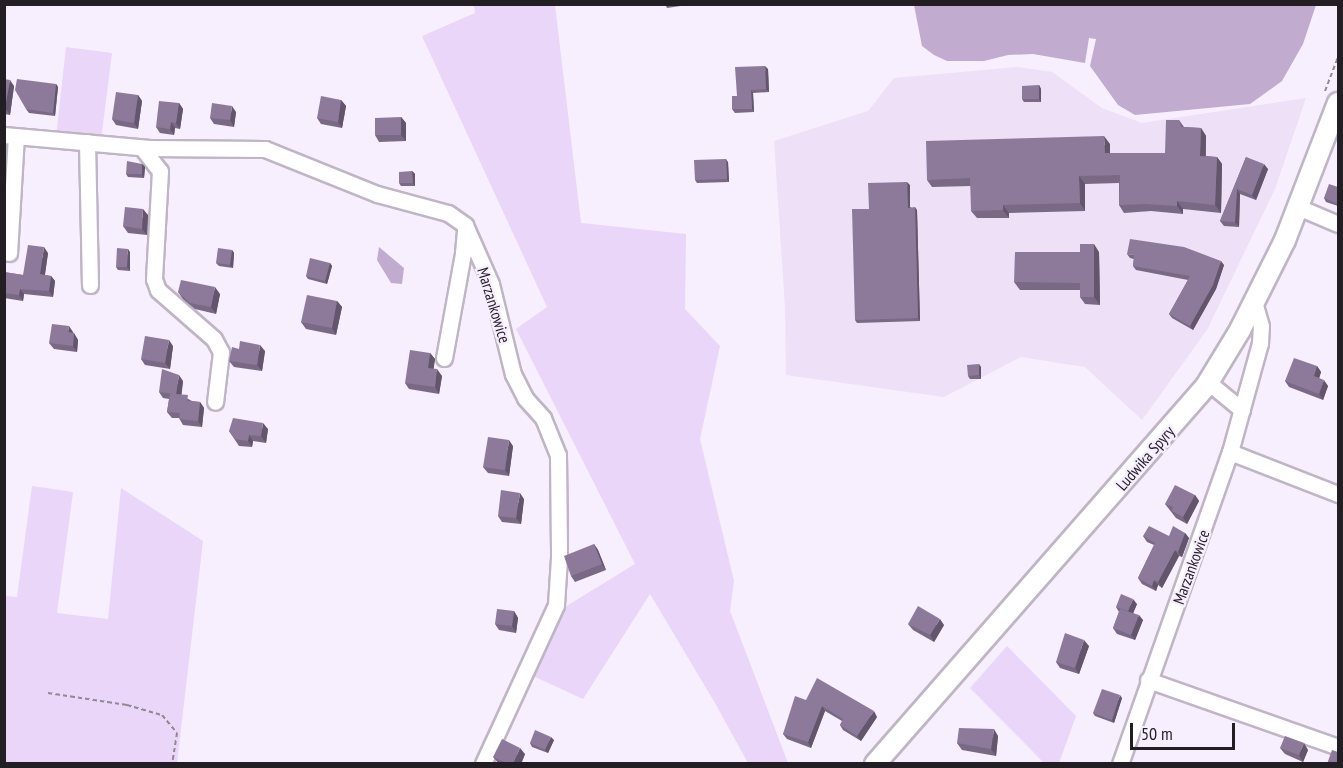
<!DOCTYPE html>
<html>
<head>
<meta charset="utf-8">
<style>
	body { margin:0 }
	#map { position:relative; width:1343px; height:768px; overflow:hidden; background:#f7eefe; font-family:"PT Sans Narrow",sans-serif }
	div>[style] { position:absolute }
	.built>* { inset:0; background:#eee0f7 }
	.green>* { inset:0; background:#ead6f8 }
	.water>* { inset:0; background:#c1accf }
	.path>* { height:2px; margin-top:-1px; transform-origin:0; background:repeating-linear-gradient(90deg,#8f8994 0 4.5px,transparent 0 7.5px) }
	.roads { filter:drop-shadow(2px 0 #bfb5c5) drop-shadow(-2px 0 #bfb5c5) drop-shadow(0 2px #bfb5c5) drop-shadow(0 -2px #bfb5c5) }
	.minor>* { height:15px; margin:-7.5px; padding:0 7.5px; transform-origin:7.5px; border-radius:7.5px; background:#fff }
	.major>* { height:20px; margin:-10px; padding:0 10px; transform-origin:10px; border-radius:10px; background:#fff }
	.wall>* { inset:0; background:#796985 }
	.shaded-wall>* { inset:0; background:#63556c }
	.building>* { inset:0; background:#8d7a9b }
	span { translate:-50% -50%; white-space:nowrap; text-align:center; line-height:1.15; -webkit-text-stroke:4.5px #f7eefe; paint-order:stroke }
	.street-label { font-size:16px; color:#221e24 }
	.frame { position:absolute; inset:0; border:6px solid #221e24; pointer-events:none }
	.scale { position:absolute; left:1130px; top:723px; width:105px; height:27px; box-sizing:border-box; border:3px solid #221e24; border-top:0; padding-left:8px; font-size:18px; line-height:21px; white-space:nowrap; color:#221e24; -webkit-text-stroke:4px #f7eefe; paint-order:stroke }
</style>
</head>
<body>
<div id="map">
	<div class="built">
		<div style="clip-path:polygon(1018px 67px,1052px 72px,1102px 108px,1142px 123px,1306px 98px,1275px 189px,1207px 330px,1142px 420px,1085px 367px,1021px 357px,944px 397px,786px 375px,785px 307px,774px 141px,868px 111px,894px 78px)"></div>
	</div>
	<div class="green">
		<div style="clip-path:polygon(474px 5px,555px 5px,581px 223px,686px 234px,685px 309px,720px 346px,700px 439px,734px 581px,730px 611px,788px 763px,748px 763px,715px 703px,650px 594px,583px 699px,531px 675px,560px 610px,635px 564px,516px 329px,547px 307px,422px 36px,475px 13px)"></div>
		<div style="clip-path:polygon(66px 47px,112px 53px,101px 140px,56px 137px)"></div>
		<div style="clip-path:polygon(32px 486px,73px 492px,57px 613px,108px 619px,121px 488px,203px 541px,177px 763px,5px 763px,5px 596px,17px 597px)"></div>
		<div style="clip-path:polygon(1007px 646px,1076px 716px,1059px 763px,1044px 763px,970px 688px)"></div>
	</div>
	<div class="water">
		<div style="clip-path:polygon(914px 5px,914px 4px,1316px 5px,1303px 44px,1282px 81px,1250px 104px,1135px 115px,1118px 105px,1090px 66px,1096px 39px,1089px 38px,1085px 63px,1033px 54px,1008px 55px,984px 61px,947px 61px,934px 55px,922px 46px)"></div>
		<div style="clip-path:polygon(379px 247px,404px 268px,402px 284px,391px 283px,377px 260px)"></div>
	</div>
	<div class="path">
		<div style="left:1325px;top:91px;width:36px;rotate:-69deg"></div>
		<div style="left:48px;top:693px;width:80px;rotate:8.6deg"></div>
		<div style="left:127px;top:705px;width:36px;rotate:16deg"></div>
		<div style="left:162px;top:715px;width:23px;rotate:50deg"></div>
		<div style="left:177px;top:733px;width:31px;rotate:99deg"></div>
	</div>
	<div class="roads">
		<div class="minor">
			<div style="left:4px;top:135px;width:146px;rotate:5.1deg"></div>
			<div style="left:149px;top:148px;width:116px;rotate:0.5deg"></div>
			<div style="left:265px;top:149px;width:121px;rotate:21.9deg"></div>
			<div style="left:377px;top:194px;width:73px;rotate:15deg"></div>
			<div style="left:448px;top:213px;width:21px;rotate:35deg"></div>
			<div style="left:465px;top:225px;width:64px;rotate:66.2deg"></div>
			<div style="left:491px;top:284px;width:93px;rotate:76.3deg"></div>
			<div style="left:513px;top:374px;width:27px;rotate:63deg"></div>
			<div style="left:525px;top:398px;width:27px;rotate:48deg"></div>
			<div style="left:543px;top:418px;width:40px;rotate:68deg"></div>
			<div style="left:558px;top:455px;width:103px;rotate:89.4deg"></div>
			<div style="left:559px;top:558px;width:47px;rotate:93.7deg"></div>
			<div style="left:556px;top:605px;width:175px;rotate:114.7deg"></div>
			<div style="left:87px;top:142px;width:143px;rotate:88.8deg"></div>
			<div style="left:142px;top:148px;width:29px;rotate:52deg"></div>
			<div style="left:160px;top:171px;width:108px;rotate:93.2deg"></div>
			<div style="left:154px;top:279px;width:12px;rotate:70deg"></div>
			<div style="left:158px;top:290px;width:74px;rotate:41.2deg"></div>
			<div style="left:214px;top:339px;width:15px;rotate:62deg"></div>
			<div style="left:221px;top:352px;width:50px;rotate:96.8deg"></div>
			<div style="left:1298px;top:207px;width:43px;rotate:23deg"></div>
			<div style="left:9px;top:253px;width:117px;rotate:-86.6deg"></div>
			<div style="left:444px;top:358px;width:107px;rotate:-79.7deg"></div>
			<div style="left:463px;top:253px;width:25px;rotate:-85deg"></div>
			<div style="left:1208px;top:382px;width:44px;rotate:39.5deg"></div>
			<div style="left:1230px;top:452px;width:116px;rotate:21.3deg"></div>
			<div style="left:1148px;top:680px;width:201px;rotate:19.4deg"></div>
			<div style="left:1120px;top:764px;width:331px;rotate:-70.6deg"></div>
			<div style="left:1230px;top:452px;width:113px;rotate:-74.6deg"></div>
			<div style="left:1260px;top:343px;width:17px;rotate:-87deg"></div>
			<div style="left:1261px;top:326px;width:25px;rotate:-106deg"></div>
		</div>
		<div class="major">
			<div style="left:875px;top:764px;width:502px;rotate:-48.79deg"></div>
			<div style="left:1206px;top:386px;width:66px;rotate:-58.7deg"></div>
			<div style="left:1240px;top:330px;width:101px;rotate:-63.4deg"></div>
			<div style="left:1285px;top:240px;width:147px;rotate:-68.9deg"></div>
		</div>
	</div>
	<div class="wall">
		<div style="clip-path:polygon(665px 4px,686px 4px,687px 5px,667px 8px)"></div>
		<div style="clip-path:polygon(768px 69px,769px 92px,753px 93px,754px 112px,735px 113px,732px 109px,737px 96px)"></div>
		<div style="clip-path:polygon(4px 79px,14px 86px,10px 115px,4px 114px)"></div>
		<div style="clip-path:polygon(56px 84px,58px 87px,55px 116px,29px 113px,26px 109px)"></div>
		<div style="clip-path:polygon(1039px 85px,1041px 89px,1041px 102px,1024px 102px,1022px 99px)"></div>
		<div style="clip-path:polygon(138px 95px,142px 101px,138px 129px,116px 125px,112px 119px)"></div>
		<div style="clip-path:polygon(341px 100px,346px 106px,342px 128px,321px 124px,317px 118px)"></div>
		<div style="clip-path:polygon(179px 103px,183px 109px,180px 129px,175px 128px,174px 135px,160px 133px,156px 127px)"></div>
		<div style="clip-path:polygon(236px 112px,234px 127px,214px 124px,210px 118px)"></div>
		<div style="clip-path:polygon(401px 117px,406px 123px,406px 141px,379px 142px,375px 135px)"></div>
		<div style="clip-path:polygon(1179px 120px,1184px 127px,1201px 128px,1206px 136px,1206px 156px,1217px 157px,1222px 164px,1221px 213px,1183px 209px,1183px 214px,1151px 211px,1124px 213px,1119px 205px,1119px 183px,1085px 184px,1085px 211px,1009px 213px,1009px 218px,977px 218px,971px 211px,971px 186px,932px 187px,927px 180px,1110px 144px,1110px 153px,1165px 153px)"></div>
		<div style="clip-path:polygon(1246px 157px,1268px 169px,1256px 200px,1240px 194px,1239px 227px,1224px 226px,1220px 221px)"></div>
		<div style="clip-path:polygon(728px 162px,729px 182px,697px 183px,695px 180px)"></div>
		<div style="clip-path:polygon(142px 164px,145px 167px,144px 178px,128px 177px,126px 174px)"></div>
		<div style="clip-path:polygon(412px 171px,415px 174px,415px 186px,401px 186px,399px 183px)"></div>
		<div style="clip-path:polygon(910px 185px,910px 207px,917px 210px,920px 321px,857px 323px,855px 320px,869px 209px)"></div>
		<div style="clip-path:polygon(1338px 187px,1338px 206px,1326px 202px,1324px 198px)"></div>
		<div style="clip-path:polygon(148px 215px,147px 235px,128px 233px,123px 226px)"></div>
		<div style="clip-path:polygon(232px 250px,234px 253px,233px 268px,219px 266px,216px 263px)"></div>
		<div style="clip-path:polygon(130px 252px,130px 271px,118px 270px,116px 267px)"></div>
		<div style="clip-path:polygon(1099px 252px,1100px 305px,1085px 304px,1080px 297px,1080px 290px,1020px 290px,1014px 282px)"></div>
		<div style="clip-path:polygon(48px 253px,45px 275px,51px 276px,55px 281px,53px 297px,24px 294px,23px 301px,4px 298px,4px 272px,23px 275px)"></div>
		<div style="clip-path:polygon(1127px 254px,1224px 265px,1216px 289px,1193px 330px,1172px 318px,1169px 314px,1188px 280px,1136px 270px,1133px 266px,1134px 259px,1130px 258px)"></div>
		<div style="clip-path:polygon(330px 263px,332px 266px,327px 284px,308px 279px,306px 276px)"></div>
		<div style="clip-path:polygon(178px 292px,220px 294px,216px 314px,195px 309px,183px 299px)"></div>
		<div style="clip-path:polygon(337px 301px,342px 307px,336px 335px,306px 329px,301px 322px)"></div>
		<div style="clip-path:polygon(73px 332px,78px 340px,77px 352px,54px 349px,49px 343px)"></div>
		<div style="clip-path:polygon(173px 346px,170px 369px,145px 365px,141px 359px)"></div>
		<div style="clip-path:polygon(265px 351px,262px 371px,234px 367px,229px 361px)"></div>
		<div style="clip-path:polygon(430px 353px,435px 359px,433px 369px,442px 376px,439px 394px,409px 389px,405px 383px)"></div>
		<div style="clip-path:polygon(1317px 366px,1321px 372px,1319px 378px,1328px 386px,1323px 400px,1289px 387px,1285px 381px)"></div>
		<div style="clip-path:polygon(981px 367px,981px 379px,970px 379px,968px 376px)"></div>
		<div style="clip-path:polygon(183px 381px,181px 395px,192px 401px,200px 402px,204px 408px,202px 427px,183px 425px,179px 418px,172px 418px,167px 412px,169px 399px,163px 398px,159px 392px)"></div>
		<div style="clip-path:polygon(268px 429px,266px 443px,253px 441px,252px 447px,239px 446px,229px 431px)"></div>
		<div style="clip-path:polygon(513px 446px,509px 476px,488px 473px,483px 467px)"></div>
		<div style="clip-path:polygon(1195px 495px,1199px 501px,1187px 524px,1176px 518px,1165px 504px)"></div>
		<div style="clip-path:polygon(524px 499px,521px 524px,502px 522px,498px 516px)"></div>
		<div style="clip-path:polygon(1185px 533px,1189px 538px,1182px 557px,1179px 556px,1162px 588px,1158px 585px,1156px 591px,1142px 584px,1138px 578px,1154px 545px,1147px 542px,1143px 536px,1169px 536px)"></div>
		<div style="clip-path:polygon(594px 544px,598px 550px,606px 570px,575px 582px,571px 576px)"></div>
		<div style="clip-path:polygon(1137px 604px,1133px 613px,1143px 620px,1135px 640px,1117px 634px,1113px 628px,1119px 612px,1116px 607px)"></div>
		<div style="clip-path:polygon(514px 611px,518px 618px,516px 633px,499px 630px,495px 624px)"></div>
		<div style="clip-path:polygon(908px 624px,944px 625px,934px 642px,913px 630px)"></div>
		<div style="clip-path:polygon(1089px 646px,1079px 674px,1060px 668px,1056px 662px)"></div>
		<div style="clip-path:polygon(1122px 698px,1114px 723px,1095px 716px,1093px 713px)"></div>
		<div style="clip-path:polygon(806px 700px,877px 717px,861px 741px,843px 730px,840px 725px,842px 721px,825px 711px,811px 748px,787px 739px,783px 734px)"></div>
		<div style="clip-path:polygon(998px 736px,996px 756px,962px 750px,957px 743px)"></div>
		<div style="clip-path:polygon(554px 740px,548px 753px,532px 747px,530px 743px)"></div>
		<div style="clip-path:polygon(1280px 748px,1308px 750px,1303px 762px,1285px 754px)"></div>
		<div style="clip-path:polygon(525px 754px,521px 764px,499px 764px,493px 757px)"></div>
	</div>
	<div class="shaded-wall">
		<div style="clip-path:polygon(765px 66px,768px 69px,769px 92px,766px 89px)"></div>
		<div style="clip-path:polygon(10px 80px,14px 86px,10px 115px,5px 108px)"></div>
		<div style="clip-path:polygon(56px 84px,58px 87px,55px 116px,53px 113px)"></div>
		<div style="clip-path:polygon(1039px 85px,1041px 89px,1041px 102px,1039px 99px)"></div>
		<div style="clip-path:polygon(751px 90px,753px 93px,754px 112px,752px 109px)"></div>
		<div style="clip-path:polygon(138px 95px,142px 101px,138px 129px,134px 123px)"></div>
		<div style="clip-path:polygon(341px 100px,346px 106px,342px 128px,338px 122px)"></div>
		<div style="clip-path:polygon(179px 103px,183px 109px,180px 129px,176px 123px)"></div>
		<div style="clip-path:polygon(232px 106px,236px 112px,234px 127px,230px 120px)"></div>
		<div style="clip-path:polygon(401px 117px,406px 123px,406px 141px,401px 135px)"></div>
		<div style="clip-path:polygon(171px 122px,175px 128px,174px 135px,170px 129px)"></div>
		<div style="clip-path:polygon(1201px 128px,1206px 136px,1205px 164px,1200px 156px)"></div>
		<div style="clip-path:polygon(1104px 136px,1110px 144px,1110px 161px,1105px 153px)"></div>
		<div style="clip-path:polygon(1217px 157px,1222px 164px,1221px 213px,1215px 205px)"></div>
		<div style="clip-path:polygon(726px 159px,728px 162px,729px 182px,727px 179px)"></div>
		<div style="clip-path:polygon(142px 164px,145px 167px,144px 178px,142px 174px)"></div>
		<div style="clip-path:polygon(1264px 164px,1268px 169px,1256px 200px,1252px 195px)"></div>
		<div style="clip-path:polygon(412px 171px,415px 174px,415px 186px,413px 183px)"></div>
		<div style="clip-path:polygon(1079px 176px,1085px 184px,1085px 211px,1080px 203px)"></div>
		<div style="clip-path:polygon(907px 182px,910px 185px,910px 211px,908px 208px)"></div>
		<div style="clip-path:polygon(1237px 189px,1240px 194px,1239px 227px,1235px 222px)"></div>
		<div style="clip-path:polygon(1177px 201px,1183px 209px,1183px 214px,1177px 206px)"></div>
		<div style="clip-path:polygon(1003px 205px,1009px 213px,1009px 218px,1003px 210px)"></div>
		<div style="clip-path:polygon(915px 207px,917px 210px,920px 321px,918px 318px)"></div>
		<div style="clip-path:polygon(143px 209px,148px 215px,147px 235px,142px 229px)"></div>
		<div style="clip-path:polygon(1094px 244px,1099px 252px,1100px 305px,1094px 297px)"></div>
		<div style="clip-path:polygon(44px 247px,48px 253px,44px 280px,40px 274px)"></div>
		<div style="clip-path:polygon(128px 249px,130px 252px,130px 271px,127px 267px)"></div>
		<div style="clip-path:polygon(232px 250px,234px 253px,233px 268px,230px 265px)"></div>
		<div style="clip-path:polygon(1221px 261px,1224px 265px,1216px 289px,1193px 330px,1190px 326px)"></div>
		<div style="clip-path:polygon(330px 263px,332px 266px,327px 284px,325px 281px)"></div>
		<div style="clip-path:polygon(51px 276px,55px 281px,53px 297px,49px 291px)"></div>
		<div style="clip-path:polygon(215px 287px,220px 294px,216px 314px,211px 307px)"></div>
		<div style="clip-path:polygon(20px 289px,24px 294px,23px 301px,19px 295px)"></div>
		<div style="clip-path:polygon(337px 301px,342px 307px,336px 335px,332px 328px)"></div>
		<div style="clip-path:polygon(69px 326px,73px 332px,72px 339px,68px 332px)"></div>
		<div style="clip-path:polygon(74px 333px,78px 340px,77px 352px,73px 346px)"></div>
		<div style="clip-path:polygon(169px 340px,173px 346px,170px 369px,165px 363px)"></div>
		<div style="clip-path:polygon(260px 345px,265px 351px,262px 371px,257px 365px)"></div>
		<div style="clip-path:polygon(430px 353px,435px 359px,433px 374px,428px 368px)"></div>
		<div style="clip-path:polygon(979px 364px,981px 367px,981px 379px,979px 375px)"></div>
		<div style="clip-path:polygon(1317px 366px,1321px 372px,1318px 382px,1314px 376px)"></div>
		<div style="clip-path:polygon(437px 369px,442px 376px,439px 394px,435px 387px)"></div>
		<div style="clip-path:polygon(179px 375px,183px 381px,181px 400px,176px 394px)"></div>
		<div style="clip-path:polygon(1324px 380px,1328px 386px,1323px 400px,1319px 394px)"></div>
		<div style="clip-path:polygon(200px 402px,204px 408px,202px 427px,198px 421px)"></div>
		<div style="clip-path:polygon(263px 423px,268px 429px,266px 443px,261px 436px)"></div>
		<div style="clip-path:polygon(249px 435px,253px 441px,252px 447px,248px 441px)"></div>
		<div style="clip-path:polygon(509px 440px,513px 446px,509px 476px,505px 470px)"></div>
		<div style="clip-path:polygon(520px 493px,524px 499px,521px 524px,516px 518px)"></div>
		<div style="clip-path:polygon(1195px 495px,1199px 501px,1187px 524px,1183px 517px)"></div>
		<div style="clip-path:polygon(1185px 533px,1189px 538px,1182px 557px,1178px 552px)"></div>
		<div style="clip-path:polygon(594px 544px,598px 550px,606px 570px,602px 564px)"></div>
		<div style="clip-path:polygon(1175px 550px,1179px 556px,1162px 588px,1158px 582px)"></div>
		<div style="clip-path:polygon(1154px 580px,1158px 585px,1156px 591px,1152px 586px)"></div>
		<div style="clip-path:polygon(1133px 599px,1137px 604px,1132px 616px,1128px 611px)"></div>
		<div style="clip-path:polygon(514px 611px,518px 618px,516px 633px,512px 626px)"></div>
		<div style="clip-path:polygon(1139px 615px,1143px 620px,1135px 640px,1131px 635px)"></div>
		<div style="clip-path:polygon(940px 619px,944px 625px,934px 642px,930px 635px)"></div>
		<div style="clip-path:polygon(1084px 640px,1089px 646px,1079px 674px,1075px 668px)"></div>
		<div style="clip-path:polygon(1120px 695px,1122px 698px,1114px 723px,1112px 720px)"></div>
		<div style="clip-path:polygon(822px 706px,825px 711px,811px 748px,808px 742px)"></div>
		<div style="clip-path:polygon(874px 711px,877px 717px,861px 741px,857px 736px)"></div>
		<div style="clip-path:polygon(994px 729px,998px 736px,996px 756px,991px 749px)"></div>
		<div style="clip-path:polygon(551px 737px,554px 740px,548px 753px,545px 750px)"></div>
		<div style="clip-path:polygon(1304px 743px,1308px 750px,1303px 762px,1299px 755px)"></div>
		<div style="clip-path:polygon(520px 748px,525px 754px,521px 764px,513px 764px)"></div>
	</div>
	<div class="building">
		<div style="clip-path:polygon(765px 66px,766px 89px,751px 90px,752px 109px,732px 109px,732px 96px,737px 96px,735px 67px)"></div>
		<div style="clip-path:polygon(4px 79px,10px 80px,5px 108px,4px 108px)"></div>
		<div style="clip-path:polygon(17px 79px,56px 84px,53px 113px,26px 109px,15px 90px)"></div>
		<div style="clip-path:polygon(1039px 85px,1039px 99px,1022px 99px,1022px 86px)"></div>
		<div style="clip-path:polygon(116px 92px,138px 95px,134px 123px,112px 119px)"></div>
		<div style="clip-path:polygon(321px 96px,341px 100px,338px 122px,317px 118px)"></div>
		<div style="clip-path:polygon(159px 101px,179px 103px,176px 123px,171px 122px,170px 129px,156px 127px)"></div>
		<div style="clip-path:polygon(212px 103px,232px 106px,230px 120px,210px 118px)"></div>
		<div style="clip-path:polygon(401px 117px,401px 135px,375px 135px,375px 118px)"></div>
		<div style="clip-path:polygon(1166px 120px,1179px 120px,1181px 127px,1201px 128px,1200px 156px,1217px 157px,1215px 205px,1177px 201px,1177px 206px,1146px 204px,1119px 205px,1120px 175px,1079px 176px,1080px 203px,1003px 205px,1003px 210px,971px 211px,970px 178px,927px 180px,926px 141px,1104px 136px,1105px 153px,1165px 153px)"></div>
		<div style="clip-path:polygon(1246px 157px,1264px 164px,1252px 195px,1237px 189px,1235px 222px,1220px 221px)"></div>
		<div style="clip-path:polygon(726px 159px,727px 179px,695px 180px,694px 160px)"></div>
		<div style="clip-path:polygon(127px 161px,142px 164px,142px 174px,126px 174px)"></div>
		<div style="clip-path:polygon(412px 171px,413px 183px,399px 183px,399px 172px)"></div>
		<div style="clip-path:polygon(907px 182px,908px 208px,915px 207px,918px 318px,855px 320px,852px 209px,869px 209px,868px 183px)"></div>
		<div style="clip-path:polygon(1329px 184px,1338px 187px,1338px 204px,1324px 198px)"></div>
		<div style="clip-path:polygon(125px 207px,143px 209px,142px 229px,123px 226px)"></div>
		<div style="clip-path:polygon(1130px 239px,1184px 247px,1221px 261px,1213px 285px,1190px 326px,1169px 314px,1190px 276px,1133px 266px,1134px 255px,1127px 254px)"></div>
		<div style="clip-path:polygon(1080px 244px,1094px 244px,1094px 297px,1080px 297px,1080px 283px,1014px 282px,1015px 252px,1080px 252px)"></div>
		<div style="clip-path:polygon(28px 245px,44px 247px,40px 274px,51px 276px,49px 291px,20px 289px,19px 295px,4px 293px,4px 272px,23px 275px)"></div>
		<div style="clip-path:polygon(117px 248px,128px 249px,127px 267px,116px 267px)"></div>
		<div style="clip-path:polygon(218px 248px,232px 250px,230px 265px,216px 263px)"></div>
		<div style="clip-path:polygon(310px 258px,330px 263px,325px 281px,306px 276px)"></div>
		<div style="clip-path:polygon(181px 280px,215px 287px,211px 307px,190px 303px,178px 292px)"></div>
		<div style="clip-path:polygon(307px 295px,337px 301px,332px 328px,301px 322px)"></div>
		<div style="clip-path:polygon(52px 324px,69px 326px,68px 332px,74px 333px,73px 346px,49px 343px)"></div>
		<div style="clip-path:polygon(145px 336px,169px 340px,165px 363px,141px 359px)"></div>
		<div style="clip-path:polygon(240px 341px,260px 345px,257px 365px,229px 361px,232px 347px,239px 349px)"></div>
		<div style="clip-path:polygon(410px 350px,430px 353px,428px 368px,437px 369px,435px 387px,405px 383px)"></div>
		<div style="clip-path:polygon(1294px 358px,1317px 366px,1314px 376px,1324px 380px,1319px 394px,1285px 381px)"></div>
		<div style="clip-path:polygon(979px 364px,979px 375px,968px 376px,967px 365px)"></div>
		<div style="clip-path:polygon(162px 369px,179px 375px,176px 394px,188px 395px,187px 401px,200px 402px,198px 421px,179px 419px,180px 413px,167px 412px,170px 394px,174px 394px,159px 392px)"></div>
		<div style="clip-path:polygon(233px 418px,263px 423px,261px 436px,249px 435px,248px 441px,235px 439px,229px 431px)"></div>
		<div style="clip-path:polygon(488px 437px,509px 440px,505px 470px,483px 467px)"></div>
		<div style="clip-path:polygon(1175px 485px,1195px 495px,1183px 517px,1172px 511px,1173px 507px,1165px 504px)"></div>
		<div style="clip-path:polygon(501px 490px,520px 493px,516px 518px,498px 516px)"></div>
		<div style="clip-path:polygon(1149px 526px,1169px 536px,1173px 526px,1185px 533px,1178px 552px,1175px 550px,1158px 582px,1154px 580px,1152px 586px,1138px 578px,1155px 543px,1143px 536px)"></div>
		<div style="clip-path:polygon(594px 544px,602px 564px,571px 576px,564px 556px)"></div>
		<div style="clip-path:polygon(1121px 594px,1133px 599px,1128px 611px,1116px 607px)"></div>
		<div style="clip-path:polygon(918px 606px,940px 619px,930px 635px,908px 624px)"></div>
		<div style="clip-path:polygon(497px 609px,514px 611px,512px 626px,495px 624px)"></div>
		<div style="clip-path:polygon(1120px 609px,1139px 615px,1131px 635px,1113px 628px)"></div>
		<div style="clip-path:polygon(1065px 633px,1084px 640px,1075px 668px,1056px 662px)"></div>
		<div style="clip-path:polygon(817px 678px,874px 711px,857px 736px,840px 725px,843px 719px,822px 706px,808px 742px,783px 734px,795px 696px,806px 700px)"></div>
		<div style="clip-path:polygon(1102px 689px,1120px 695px,1112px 720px,1093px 713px)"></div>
		<div style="clip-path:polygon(959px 728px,994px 729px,991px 749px,957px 743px)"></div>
		<div style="clip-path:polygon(535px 730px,551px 737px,545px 750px,530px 743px)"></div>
		<div style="clip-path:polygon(1285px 736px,1304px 743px,1299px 755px,1280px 748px)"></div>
		<div style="clip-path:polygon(502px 739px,520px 748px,513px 764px,508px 764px,493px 757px)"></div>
		<div style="clip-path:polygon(1332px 750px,1338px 752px,1338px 764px,1327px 764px)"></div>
	</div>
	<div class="street-label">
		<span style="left:494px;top:305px;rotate:73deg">Marzankowice</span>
		<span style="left:1145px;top:458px;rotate:-49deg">Ludwika Spyry</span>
		<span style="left:1191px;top:567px;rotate:-70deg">Marzankowice</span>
	</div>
	<div class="frame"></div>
	<div class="scale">50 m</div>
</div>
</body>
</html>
